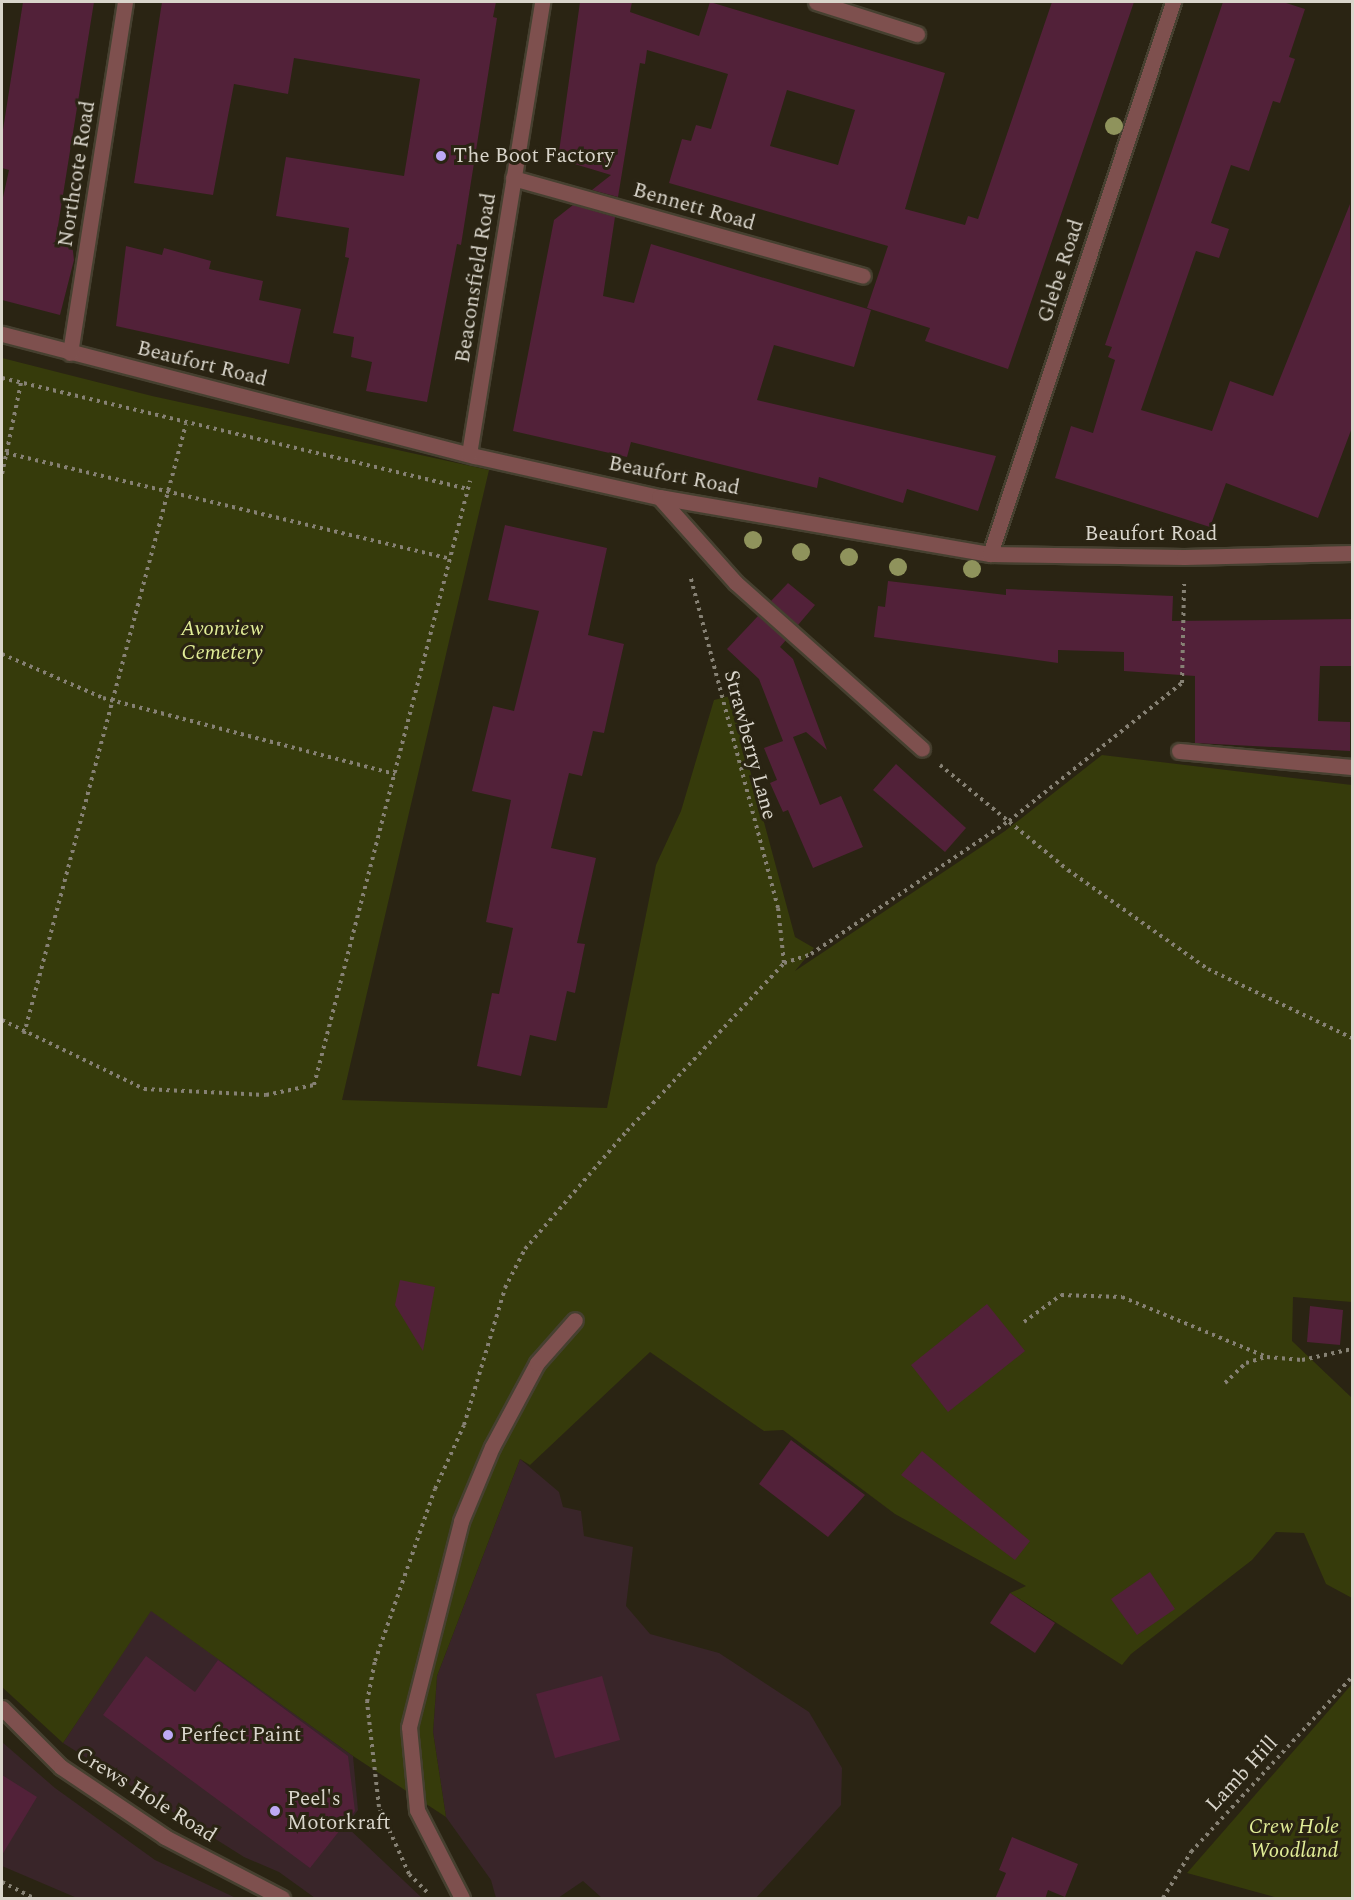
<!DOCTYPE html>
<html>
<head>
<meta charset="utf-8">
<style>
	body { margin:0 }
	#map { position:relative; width:1354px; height:1900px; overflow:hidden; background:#2a2413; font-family:Spectral,serif }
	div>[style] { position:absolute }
	.commercial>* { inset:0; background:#392529 }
	.green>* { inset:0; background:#363b0b }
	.building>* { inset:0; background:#522139 }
	.path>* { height:4px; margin-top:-2px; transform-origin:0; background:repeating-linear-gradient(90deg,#868174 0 3px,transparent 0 7.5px) }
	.roads { filter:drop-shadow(2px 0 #464030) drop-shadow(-2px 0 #464030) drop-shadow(0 2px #464030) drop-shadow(0 -2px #464030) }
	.service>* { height:15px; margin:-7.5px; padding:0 7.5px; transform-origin:7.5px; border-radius:7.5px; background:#7e504e }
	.minor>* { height:15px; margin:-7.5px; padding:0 7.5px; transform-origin:7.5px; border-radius:7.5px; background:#7e504e }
	.trees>* { width:18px; height:18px; margin:-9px; border-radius:50%; background:#8f935c }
	.dots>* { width:16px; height:16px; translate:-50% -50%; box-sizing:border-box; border:3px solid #2a2413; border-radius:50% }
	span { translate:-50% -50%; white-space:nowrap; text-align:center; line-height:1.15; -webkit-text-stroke:6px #2a2413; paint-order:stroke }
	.poi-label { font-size:21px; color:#d9d5cb }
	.left { translate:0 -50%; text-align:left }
	.street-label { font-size:21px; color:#d9d5cb }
	.park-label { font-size:21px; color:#e1ed97; font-style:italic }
	.frame { position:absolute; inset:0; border:3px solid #d9d5cb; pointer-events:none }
</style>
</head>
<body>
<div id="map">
	<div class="commercial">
		<div style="clip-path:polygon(520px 1459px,559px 1492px,563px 1507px,581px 1511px,584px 1536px,633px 1547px,626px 1606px,650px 1634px,719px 1653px,809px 1712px,842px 1768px,841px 1805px,756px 1898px,602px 1898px,583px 1881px,558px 1898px,496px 1898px,491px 1880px,446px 1817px,433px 1732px,437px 1676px)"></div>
		<div style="clip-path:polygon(151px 1610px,353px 1756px,358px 1810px,346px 1826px,422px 1898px,315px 1898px,279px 1872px,244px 1857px,63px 1743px)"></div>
		<div style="clip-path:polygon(2px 1742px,55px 1788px,155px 1860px,236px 1898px,77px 1898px,2px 1866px)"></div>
	</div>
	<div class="green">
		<div style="clip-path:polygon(2px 358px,152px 396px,489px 470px,342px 1100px,607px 1108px,656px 865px,681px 811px,714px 700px,730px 696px,795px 937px,814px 948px,795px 971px,1005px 831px,1102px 755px,1352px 785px,1352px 1302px,1293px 1297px,1292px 1341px,1352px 1398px,1352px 1598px,1326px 1584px,1304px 1533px,1276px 1532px,1252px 1560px,1131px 1654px,1122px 1665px,1010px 1593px,1026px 1586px,895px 1514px,783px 1430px,764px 1431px,650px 1352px,530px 1465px,520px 1459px,437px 1676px,433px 1732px,446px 1817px,353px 1756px,151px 1611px,63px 1743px,2px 1687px)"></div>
		<div style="clip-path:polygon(1352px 1684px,1352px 1898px,1278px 1898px,1187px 1873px)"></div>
	</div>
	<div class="building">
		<div style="clip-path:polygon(23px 2px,94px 2px,57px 232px,71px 235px,74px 260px,60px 315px,2px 300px,2px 202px,9px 170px,2px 168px,2px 136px)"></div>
		<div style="clip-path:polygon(162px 2px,496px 2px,493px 17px,497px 18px,461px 245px,457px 244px,427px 402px,366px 391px,372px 362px,351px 357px,354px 337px,333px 333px,349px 258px,345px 257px,349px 228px,276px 216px,286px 157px,404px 176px,420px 79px,294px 58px,288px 94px,234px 84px,213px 195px,134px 183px)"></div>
		<div style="clip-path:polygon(evenodd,580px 2px,632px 2px,630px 12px,699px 36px,710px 2px,945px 73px,905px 209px,965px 225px,968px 216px,978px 219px,1052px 2px,1134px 2px,1008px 369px,925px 341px,930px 328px,867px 308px,888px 246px,669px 183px,682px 139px,691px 141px,696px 125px,711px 129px,728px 74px,647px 50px,645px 64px,640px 63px,618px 197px,592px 190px,611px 175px,558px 159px,580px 2px,787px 90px,855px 110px,838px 165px,770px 146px,787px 90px)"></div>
		<div style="clip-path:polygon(1223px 2px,1283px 2px,1305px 9px,1289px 57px,1295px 59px,1280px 103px,1273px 101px,1249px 171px,1231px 165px,1211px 223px,1229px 229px,1219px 258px,1196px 251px,1141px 410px,1212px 431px,1230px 381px,1273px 396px,1350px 204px,1353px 425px,1318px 518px,1226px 483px,1210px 527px,1055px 478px,1071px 426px,1093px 433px,1115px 360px,1108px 357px,1112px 347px,1105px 345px)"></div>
		<div style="clip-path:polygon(573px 205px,615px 217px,603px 296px,634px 303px,651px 244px,871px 310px,854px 367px,774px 345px,757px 400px,996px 456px,978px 511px,907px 489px,903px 503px,819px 477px,817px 488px,631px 442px,627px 457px,513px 431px,554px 220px)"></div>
		<div style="clip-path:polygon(126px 246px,162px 255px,164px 248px,211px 261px,209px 269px,263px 281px,259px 300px,301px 309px,289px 364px,116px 326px)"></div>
		<div style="clip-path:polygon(505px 525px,607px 548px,588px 635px,624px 644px,604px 733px,593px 731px,582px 776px,569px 773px,551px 848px,596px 858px,577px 943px,585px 944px,575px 993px,567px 991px,556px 1041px,530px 1035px,521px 1076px,477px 1066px,492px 993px,499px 994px,513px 928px,486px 922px,511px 800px,472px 791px,493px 706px,514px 711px,539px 611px,488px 600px)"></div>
		<div style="clip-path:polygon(888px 581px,1006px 595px,1006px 589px,1173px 596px,1172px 621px,1353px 619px,1353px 666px,1320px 666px,1318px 721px,1350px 722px,1350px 751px,1195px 743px,1195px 676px,1124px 671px,1124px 652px,1058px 650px,1058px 663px,874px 637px,878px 606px,885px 607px)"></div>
		<div style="clip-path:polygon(788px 583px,815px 605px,798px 625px,771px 601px)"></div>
		<div style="clip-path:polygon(758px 616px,786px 640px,780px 647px,793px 659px,827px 750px,806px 732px,793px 737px,820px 805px,841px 796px,863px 847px,813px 868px,788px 810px,783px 812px,770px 783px,777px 780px,764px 748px,783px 741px,759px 679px,727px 649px)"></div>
		<div style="clip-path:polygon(896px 764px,966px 828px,945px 852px,873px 790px)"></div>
		<div style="clip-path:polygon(400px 1280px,435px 1287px,423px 1351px,395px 1305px)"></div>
		<div style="clip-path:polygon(987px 1304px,1025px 1351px,948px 1412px,911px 1365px)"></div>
		<div style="clip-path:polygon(1310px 1306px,1343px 1310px,1340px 1345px,1307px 1342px)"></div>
		<div style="clip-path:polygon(791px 1440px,865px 1495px,828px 1537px,759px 1484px)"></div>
		<div style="clip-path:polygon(922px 1451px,1030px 1541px,1015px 1560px,901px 1475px)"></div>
		<div style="clip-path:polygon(1150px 1572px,1175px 1609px,1137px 1635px,1111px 1599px)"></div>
		<div style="clip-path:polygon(1010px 1593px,1055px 1623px,1035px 1653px,990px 1623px)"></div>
		<div style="clip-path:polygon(146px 1656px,195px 1692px,218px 1660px,348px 1756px,355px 1811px,310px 1868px,103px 1715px)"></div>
		<div style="clip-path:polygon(602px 1676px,620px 1740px,555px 1758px,536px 1694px)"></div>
		<div style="clip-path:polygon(2px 1775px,37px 1797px,2px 1855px)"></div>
		<div style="clip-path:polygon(1012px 1837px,1078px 1864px,1065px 1897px,1048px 1890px,1045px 1899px,995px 1899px,1006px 1873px,999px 1870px)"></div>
	</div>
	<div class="path">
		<div style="left:2px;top:378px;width:479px;rotate:13.4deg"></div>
		<div style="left:6px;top:453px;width:456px;rotate:13.4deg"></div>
		<div style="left:2px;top:474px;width:93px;rotate:-78.2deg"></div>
		<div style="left:2px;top:654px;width:110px;rotate:23.5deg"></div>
		<div style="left:103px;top:698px;width:302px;rotate:14.6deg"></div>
		<div style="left:940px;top:765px;width:166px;rotate:39.4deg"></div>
		<div style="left:1068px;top:870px;width:171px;rotate:35.3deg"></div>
		<div style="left:1208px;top:969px;width:160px;rotate:25.6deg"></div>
		<div style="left:784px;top:963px;width:28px;rotate:-18deg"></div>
		<div style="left:811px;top:954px;width:239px;rotate:-33.9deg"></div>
		<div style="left:1009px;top:821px;width:221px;rotate:-38.6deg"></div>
		<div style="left:1182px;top:683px;width:99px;rotate:-88.8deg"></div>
		<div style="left:2px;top:1020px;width:158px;rotate:25.9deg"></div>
		<div style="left:144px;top:1089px;width:122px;rotate:2.8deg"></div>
		<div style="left:266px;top:1095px;width:49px;rotate:-11.8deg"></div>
		<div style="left:314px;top:1085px;width:624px;rotate:-75.52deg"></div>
		<div style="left:24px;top:1034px;width:631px;rotate:-75.13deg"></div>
		<div style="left:1024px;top:1322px;width:46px;rotate:-36.1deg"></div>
		<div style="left:1061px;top:1295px;width:61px;rotate:1.9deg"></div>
		<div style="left:1122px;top:1297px;width:157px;rotate:22.5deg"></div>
		<div style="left:1267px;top:1357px;width:35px;rotate:5deg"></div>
		<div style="left:1302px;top:1360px;width:51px;rotate:-12.4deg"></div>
		<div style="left:1225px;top:1383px;width:29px;rotate:-44deg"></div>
		<div style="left:1246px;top:1363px;width:21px;rotate:-17deg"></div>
		<div style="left:2px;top:1882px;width:35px;rotate:27deg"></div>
		<div style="left:427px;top:1892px;width:25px;rotate:-135deg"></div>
		<div style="left:409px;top:1874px;width:73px;rotate:-114.1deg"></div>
		<div style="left:379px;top:1807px;width:106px;rotate:-96.5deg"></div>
		<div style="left:367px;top:1702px;width:42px;rotate:-79deg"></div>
		<div style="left:375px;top:1661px;width:182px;rotate:-70.8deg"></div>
		<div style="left:435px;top:1489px;width:70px;rotate:-65.6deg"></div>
		<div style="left:464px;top:1425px;width:143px;rotate:-73.3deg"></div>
		<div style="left:505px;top:1288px;width:44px;rotate:-62.9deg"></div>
		<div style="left:525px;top:1249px;width:156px;rotate:-49.2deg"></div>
		<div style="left:627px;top:1131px;width:230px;rotate:-46.9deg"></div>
		<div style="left:784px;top:963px;width:55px;rotate:-96.2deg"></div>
		<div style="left:778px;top:908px;width:344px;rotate:-104.8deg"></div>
		<div style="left:1163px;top:1898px;width:54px;rotate:-58.7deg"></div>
		<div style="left:1191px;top:1852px;width:238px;rotate:-47.4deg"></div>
	</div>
	<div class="roads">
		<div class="service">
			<div style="left:1179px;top:751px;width:174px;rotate:5.3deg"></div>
			<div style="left:462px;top:1898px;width:99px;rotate:-117.1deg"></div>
			<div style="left:417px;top:1810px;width:83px;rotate:-95.5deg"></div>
			<div style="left:409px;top:1727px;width:212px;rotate:-75.8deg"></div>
			<div style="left:461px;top:1521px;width:80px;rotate:-67.3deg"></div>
			<div style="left:492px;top:1447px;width:95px;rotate:-61.8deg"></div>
			<div style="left:537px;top:1363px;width:57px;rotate:-48.5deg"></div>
		</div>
		<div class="minor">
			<div style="left:816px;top:2px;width:106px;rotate:17.6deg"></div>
			<div style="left:513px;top:178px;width:363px;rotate:15.6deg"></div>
			<div style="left:2px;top:334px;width:488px;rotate:14.5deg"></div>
			<div style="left:475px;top:456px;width:189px;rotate:12.6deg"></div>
			<div style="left:659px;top:497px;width:336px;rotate:9.8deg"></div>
			<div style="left:990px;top:554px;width:194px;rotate:0.9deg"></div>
			<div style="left:1184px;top:557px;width:168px;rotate:-1.4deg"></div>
			<div style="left:70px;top:353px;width:355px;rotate:-81.1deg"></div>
			<div style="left:469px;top:454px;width:458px;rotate:-80.8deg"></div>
			<div style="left:659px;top:497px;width:115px;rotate:48.2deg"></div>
			<div style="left:736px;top:583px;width:249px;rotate:41.7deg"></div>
			<div style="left:990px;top:554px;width:582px;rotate:-71.66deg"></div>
			<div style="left:2px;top:1708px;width:83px;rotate:45deg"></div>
			<div style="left:61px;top:1767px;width:125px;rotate:33.9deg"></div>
			<div style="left:165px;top:1837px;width:132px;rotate:27.5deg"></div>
		</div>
	</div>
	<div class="trees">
		<div style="left:1114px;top:126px"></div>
		<div style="left:753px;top:540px"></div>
		<div style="left:801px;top:552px"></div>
		<div style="left:849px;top:557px"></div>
		<div style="left:898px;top:567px"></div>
		<div style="left:972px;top:569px"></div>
	</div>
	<div class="dots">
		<div style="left:441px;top:156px;background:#bda9f5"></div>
		<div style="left:168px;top:1735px;background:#bda9f5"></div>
		<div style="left:275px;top:1811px;background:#bda9f5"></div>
	</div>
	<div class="poi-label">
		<span class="left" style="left:453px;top:156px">The Boot Factory</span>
		<span class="left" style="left:180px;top:1735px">Perfect Paint</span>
		<span class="left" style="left:287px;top:1811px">Peel's<br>Motorkraft</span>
	</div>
	<div class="street-label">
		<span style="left:77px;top:174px;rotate:-81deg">Northcote Road</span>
		<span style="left:694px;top:207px;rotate:16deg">Bennett Road</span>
		<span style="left:1061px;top:271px;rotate:-72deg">Glebe Road</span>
		<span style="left:476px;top:278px;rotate:-81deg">Beaconsfield Road</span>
		<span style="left:202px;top:364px;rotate:14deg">Beaufort Road</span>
		<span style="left:674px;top:476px;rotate:11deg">Beaufort Road</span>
		<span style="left:1151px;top:534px">Beaufort Road</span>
		<span style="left:750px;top:745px;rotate:75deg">Strawberry Lane</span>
		<span style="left:1242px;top:1774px;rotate:-47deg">Lamb Hill</span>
		<span style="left:146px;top:1795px;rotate:32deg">Crews Hole Road</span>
	</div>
	<div class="park-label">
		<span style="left:222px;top:641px">Avonview<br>Cemetery</span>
		<span style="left:1294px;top:1839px">Crew Hole<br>Woodland</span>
	</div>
	<div class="frame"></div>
</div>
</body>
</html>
